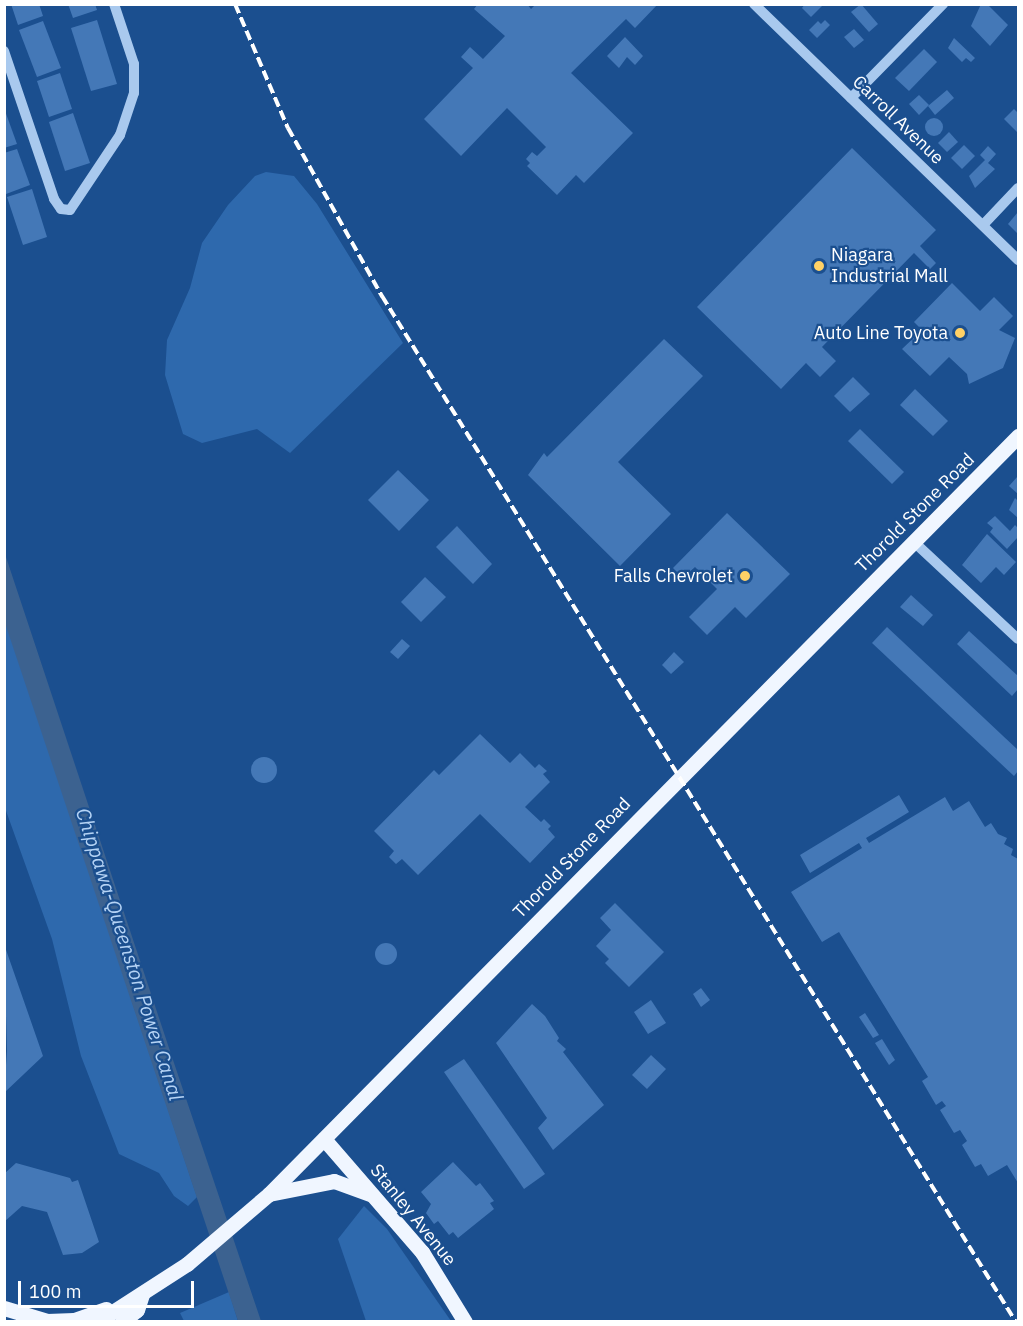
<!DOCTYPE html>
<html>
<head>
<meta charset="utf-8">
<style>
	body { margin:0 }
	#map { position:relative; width:1023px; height:1326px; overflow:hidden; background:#1b4f8f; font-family:"IBM Plex Sans",sans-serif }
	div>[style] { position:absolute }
	.green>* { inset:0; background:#2e69ad }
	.water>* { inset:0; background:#3c6290 }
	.building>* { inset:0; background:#4478b7 }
	.round { border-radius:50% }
	.minor>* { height:10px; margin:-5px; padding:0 5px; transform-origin:5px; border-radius:5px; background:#a9c9ee }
	.major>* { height:15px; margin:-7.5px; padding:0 7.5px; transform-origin:7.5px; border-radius:7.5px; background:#f0f6ff }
	.rail>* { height:4px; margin-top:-2px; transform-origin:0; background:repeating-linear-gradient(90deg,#fff 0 10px,transparent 0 14.5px) }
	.dots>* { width:16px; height:16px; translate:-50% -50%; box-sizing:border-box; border:3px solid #1b4f8f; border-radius:50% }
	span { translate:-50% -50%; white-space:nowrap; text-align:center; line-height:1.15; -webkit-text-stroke:4.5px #1b4f8f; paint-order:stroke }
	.street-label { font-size:18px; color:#fff }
	.poi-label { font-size:18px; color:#fff }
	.left { translate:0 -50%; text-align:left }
	.right { translate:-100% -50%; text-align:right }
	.water-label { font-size:20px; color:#b5d3f5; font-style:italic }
	.frame { position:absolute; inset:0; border:6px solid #fff; pointer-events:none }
	.scale { position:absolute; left:18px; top:1281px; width:176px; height:27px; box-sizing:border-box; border:3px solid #fff; border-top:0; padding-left:8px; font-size:18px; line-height:21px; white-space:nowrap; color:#fff; -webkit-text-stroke:4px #1b4f8f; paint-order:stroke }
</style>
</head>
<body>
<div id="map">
	<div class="green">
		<div style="clip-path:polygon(266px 172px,294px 176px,317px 204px,403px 343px,290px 453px,257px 429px,202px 443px,183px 434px,165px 375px,167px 340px,190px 288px,202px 243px,228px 205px,255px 176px)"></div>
		<div style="clip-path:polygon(4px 614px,197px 1197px,188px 1206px,174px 1196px,159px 1173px,119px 1154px,81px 1056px,52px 939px,5px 808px)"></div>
		<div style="clip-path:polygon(364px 1206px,387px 1229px,451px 1321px,366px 1321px,338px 1239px)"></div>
		<div style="clip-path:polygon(229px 1292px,238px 1321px,184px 1321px,180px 1313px)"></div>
	</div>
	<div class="water">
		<div style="clip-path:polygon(4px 551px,172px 1057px,261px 1321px,238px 1321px,5px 623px)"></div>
	</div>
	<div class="building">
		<div style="clip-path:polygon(11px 4px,39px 4px,43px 16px,18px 25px)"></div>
		<div style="clip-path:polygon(68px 4px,95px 4px,97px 10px,73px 18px)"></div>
		<div style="clip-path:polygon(478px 4px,527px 4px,531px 9px,536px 4px,658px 4px,635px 28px,626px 19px,571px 73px,633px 133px,584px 183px,576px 175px,557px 195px,527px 166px,530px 163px,526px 159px,532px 152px,537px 156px,546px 147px,507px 108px,461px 156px,424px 119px,473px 68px,461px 57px,470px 47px,483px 59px,505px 36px,474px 9px)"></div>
		<div style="clip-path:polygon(805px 4px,824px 4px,811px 17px,802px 8px)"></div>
		<div style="clip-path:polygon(861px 4px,878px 24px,869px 32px,851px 12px)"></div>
		<div style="clip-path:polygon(981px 4px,987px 4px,1008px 25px,990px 46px,971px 26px)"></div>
		<div style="clip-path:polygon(97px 20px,117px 84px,91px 91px,71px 28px)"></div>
		<div style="clip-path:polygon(825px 20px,830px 25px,817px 38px,809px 30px,818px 21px,821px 24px)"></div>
		<div style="clip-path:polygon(43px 21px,61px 68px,37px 77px,19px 30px)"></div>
		<div style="clip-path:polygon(854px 29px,864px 40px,854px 48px,844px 37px)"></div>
		<div style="clip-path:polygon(625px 37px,643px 56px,635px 65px,627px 57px,619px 68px,607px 56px)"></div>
		<div style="clip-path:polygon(954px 38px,975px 58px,971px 62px,966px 58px,962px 62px,948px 48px)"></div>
		<div style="clip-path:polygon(924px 49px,937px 62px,909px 91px,895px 78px)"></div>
		<div style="clip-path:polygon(60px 73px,72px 109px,49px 117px,37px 81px)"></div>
		<div style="clip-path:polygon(947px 90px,954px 98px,935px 115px,928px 106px)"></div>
		<div style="clip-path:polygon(919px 95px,929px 105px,919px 115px,909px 104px)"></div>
		<div style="clip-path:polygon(4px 108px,17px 144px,4px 148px)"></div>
		<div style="clip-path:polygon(1014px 109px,1018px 113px,1018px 133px,1004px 119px)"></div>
		<div style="clip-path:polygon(73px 113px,90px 163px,65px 171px,49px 122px)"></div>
		<div class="round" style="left:925px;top:118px;width:18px;height:18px"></div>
		<div style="clip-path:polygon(949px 132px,958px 142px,947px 152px,938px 143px)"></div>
		<div style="clip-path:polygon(964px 145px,975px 156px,962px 169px,951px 158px)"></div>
		<div style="clip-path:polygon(988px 146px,996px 154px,988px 163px,995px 169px,975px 188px,969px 176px,985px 160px,980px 155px)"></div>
		<div style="clip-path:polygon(852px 148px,936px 230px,920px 246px,936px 263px,930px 269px,914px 253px,822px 347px,836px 361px,820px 377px,806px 363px,781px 389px,697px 307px)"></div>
		<div style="clip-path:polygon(17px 149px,30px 185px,6px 194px,4px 153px)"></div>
		<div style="clip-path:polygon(32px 189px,47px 237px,23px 245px,7px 197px)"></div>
		<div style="clip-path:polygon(1018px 212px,1018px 234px,1008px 224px)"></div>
		<div style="clip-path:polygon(952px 283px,980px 311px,994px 297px,1013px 316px,999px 330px,1015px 338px,1003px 368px,969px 384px,967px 374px,949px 357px,930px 376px,902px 349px,922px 330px,914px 322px)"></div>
		<div style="clip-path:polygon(664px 339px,703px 376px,618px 462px,671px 514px,620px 566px,528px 475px,544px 453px,547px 457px)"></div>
		<div style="clip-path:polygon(853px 377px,870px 394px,850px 412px,834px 396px)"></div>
		<div style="clip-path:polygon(915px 389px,948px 421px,933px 436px,900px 405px)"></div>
		<div style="clip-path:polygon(860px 429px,904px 472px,892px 484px,848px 441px)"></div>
		<div style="clip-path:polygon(398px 470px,429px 500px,399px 531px,368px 500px)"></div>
		<div style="clip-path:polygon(1018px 476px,1018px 494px,1009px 486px)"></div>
		<div style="clip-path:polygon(1015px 498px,1018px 501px,1018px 518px,1009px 510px)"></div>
		<div style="clip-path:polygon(727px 513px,790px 574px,746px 618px,735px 607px,707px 635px,689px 617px,717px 589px,695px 567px,683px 578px,673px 568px)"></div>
		<div style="clip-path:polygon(995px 516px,1010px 531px,1015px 525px,1018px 528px,1018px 537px,1007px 549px,990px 532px,993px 528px,987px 523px)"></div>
		<div style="clip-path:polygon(457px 526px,492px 564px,473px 584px,436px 547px)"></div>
		<div style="clip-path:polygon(987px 534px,1016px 562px,1004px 575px,996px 567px,981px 583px,962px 565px)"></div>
		<div style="clip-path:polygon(425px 577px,446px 597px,421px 622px,401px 602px)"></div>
		<div style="clip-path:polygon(911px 595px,933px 615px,923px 626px,900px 607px)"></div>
		<div style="clip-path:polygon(887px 627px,1018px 750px,1018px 771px,1014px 776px,872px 643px)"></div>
		<div style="clip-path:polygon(969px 631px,1018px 676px,1018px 689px,1012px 696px,957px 644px)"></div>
		<div style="clip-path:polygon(402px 639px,410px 646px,398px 659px,390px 652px)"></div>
		<div style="clip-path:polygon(674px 652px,684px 662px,671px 674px,662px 665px)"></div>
		<div style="clip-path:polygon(480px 734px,510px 763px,520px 753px,535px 768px,539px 764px,547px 771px,543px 774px,550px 782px,525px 807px,541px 822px,544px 819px,551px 826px,548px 829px,555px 837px,530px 863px,480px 814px,418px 875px,402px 859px,396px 864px,389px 857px,394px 851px,374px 831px,434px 770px,439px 775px)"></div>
		<div class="round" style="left:251px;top:757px;width:26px;height:26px"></div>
		<div style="clip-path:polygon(899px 795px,909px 812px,866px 838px,869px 843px,945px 797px,953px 811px,969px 801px,985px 827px,991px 823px,998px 834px,1007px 838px,1004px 844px,1013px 849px,1011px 855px,1018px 859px,1018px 1183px,1007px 1165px,988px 1176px,981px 1164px,975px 1167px,962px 1145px,967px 1141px,960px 1130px,954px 1133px,940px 1110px,946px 1106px,942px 1101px,936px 1105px,922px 1081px,928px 1077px,839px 932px,822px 942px,791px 892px,862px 848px,859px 843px,810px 873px,800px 855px)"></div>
		<div style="clip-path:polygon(615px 903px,664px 952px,629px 987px,605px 963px,609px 959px,596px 946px,611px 930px,600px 918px)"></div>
		<div class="round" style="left:375px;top:943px;width:22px;height:22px"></div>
		<div style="clip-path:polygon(4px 944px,43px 1056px,4px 1093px,7px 1051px)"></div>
		<div style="clip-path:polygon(701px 988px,710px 1000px,701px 1007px,693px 994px)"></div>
		<div style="clip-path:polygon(651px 1000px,666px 1023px,648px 1034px,634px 1012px)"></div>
		<div style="clip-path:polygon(532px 1004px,545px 1016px,559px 1038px,557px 1041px,566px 1049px,563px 1052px,604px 1105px,553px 1150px,538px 1128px,547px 1118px,496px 1043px)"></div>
		<div style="clip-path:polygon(865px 1013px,879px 1035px,873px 1038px,859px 1017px)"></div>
		<div style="clip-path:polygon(882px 1039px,895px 1060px,889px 1065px,875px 1043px)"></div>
		<div style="clip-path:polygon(651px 1055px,666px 1069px,647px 1089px,632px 1075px)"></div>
		<div style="clip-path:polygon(464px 1059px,545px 1174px,524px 1189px,444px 1072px)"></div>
		<div style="clip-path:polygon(453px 1162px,476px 1186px,480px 1183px,494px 1201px,490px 1203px,494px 1209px,458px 1238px,453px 1232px,449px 1235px,438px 1221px,434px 1224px,426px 1213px,431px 1204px,421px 1192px)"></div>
		<div style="clip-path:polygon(16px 1163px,70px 1178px,72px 1182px,78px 1180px,99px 1242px,82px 1253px,63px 1255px,47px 1212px,22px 1206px,4px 1222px,4px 1174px)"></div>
	</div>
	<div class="minor">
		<div style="left:754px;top:4px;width:368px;rotate:44.1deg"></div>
		<div style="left:4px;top:51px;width:156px;rotate:71.3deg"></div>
		<div style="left:54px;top:199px;width:12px;rotate:55deg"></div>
		<div style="left:61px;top:209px;width:9px;rotate:6deg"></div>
		<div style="left:70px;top:210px;width:90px;rotate:-56.3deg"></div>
		<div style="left:120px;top:135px;width:44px;rotate:-71.6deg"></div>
		<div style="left:134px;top:93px;width:29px;rotate:-90deg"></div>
		<div style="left:134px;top:64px;width:63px;rotate:-108.4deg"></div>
		<div style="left:851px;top:98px;width:132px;rotate:-45.6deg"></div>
		<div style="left:983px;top:225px;width:51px;rotate:-46.6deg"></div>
		<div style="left:914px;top:542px;width:142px;rotate:43deg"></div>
	</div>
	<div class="major">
		<div style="left:324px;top:1139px;width:150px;rotate:49.1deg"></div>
		<div style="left:422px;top:1252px;width:82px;rotate:58.4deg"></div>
		<div style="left:269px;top:1194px;width:66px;rotate:-11.3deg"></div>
		<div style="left:334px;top:1181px;width:38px;rotate:20deg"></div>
		<div style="left:4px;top:1308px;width:45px;rotate:16.8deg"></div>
		<div style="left:47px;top:1321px;width:27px;rotate:-2deg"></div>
		<div style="left:74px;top:1320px;width:34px;rotate:-19deg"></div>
		<div style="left:97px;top:1322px;width:107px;rotate:-32.8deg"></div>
		<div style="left:187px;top:1264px;width:108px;rotate:-40.5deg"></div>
		<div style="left:269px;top:1194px;width:1066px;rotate:-45.34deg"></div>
		<div style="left:122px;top:1322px;width:19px;rotate:-39deg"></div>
		<div style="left:137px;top:1310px;width:16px;rotate:-72deg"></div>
	</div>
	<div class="rail">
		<div style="left:235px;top:4px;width:135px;rotate:66.9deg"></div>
		<div style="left:288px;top:128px;width:193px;rotate:60.8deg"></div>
		<div style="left:382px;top:296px;width:1206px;rotate:58.29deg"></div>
	</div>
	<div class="dots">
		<div style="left:819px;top:266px;background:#ffd166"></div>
		<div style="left:960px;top:333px;background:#ffd166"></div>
		<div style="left:745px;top:576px;background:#ffd166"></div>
	</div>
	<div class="street-label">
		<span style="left:898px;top:120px;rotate:44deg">Carroll Avenue</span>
		<span style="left:915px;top:513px;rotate:-45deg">Thorold Stone Road</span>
		<span style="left:572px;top:858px;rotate:-46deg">Thorold Stone Road</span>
		<span style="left:413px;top:1215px;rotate:51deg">Stanley Avenue</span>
	</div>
	<div class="poi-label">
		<span class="left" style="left:831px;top:266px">Niagara<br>Industrial Mall</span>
		<span class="right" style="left:948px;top:333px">Auto Line Toyota</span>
		<span class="right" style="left:733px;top:576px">Falls Chevrolet</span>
	</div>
	<div class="water-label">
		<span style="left:130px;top:954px;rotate:72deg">Chippawa-Queenston Power Canal</span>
	</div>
	<div class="frame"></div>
	<div class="scale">100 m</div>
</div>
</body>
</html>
